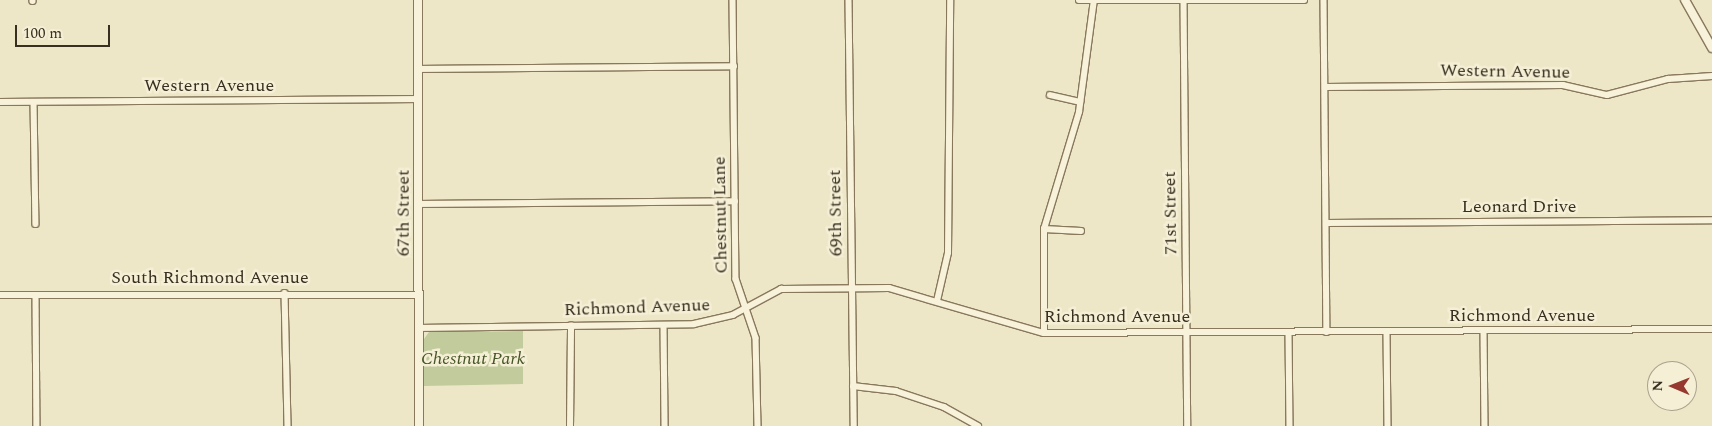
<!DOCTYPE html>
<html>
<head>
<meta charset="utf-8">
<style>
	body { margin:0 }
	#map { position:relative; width:1712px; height:426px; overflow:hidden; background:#ede6c7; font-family:Spectral,serif }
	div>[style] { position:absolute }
	.green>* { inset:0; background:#c1cb9b }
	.roads { filter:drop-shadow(1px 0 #88785c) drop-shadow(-1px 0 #88785c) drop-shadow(0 1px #88785c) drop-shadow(0 -1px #88785c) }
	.street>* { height:5.5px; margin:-2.75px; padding:0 2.75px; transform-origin:2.75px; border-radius:2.75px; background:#f8f2da }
	.secondary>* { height:8px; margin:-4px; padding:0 4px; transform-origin:4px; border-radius:4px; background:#f8f2da }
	span { translate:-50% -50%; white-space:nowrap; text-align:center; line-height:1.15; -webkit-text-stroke:5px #f5efd6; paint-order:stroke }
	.street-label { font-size:18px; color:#392f20 }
	.park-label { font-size:18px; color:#455527; font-style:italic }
	.north { position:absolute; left:1647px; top:361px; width:50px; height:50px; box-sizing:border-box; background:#f5efd6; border:1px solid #aaa28d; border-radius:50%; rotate:271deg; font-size:14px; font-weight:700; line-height:20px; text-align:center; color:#392f20 }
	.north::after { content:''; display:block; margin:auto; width:18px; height:22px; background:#96382e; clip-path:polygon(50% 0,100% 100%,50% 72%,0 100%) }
	.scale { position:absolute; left:15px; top:25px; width:95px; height:22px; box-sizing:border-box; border:2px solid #392f20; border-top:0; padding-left:6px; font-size:15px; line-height:18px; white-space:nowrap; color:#392f20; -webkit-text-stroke:4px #f5efd6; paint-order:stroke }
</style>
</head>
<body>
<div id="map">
	<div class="green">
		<div style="clip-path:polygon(523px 331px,523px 384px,423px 386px,424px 339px,429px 332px)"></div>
	</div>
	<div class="roads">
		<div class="street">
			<div style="left:33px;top:0;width:1px;rotate:90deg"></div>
			<div style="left:733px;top:0;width:279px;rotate:89.4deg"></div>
			<div style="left:736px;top:279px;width:62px;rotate:71.3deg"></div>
			<div style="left:756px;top:338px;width:88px;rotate:88.7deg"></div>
			<div style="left:849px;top:0;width:426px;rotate:89.3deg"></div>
			<div style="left:1079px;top:0;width:225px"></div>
			<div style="left:1184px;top:0;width:426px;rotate:89.5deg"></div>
			<div style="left:1324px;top:0;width:332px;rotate:89.5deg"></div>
			<div style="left:418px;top:69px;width:316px;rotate:-0.5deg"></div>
			<div style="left:1325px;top:87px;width:238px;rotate:-0.5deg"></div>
			<div style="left:1563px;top:85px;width:45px;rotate:12.8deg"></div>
			<div style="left:1607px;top:95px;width:63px;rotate:-14.7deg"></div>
			<div style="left:1668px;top:79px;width:44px;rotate:-3.9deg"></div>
			<div style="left:1050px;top:95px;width:31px;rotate:13deg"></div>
			<div style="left:0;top:102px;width:418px;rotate:-0.4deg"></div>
			<div style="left:34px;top:102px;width:122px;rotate:89.1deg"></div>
			<div style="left:420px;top:204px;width:315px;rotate:-0.5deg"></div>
			<div style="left:1326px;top:223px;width:386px;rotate:-0.4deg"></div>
			<div style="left:1044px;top:229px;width:37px;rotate:3deg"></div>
			<div style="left:285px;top:293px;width:133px;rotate:88.7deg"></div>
			<div style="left:0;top:295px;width:419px"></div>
			<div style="left:36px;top:295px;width:131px;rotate:89.6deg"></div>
			<div style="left:937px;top:301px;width:49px;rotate:-77.1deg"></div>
			<div style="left:948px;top:253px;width:253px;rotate:-89.5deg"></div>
			<div style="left:664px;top:325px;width:101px;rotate:89.4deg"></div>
			<div style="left:418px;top:328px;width:276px;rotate:-0.8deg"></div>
			<div style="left:694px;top:324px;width:40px;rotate:-13deg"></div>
			<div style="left:733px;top:315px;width:55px;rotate:-28.4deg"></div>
			<div style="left:781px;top:289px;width:108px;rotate:-0.5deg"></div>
			<div style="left:889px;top:288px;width:161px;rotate:16.2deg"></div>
			<div style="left:1044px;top:333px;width:668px;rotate:-0.34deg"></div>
			<div style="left:1484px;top:331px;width:95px;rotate:89.4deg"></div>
			<div style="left:1289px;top:332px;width:94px;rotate:89.4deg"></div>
			<div style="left:1387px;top:332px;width:94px;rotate:89.4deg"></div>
			<div style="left:1044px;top:333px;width:104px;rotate:-90deg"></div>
			<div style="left:1044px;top:229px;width:122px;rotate:-73.3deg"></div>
			<div style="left:1079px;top:112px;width:113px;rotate:-82.4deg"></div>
			<div style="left:853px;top:386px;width:43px;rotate:6.6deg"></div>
			<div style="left:896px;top:391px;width:51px;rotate:18.4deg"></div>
			<div style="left:944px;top:407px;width:39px;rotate:29deg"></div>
			<div style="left:570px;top:426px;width:100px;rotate:-89.4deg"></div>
		</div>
		<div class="secondary">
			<div style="left:418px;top:0;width:426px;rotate:89.9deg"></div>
			<div style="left:1685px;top:0;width:55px;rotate:60.6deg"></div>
		</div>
	</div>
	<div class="street-label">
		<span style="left:1505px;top:72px;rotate:1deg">Western Avenue</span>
		<span style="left:209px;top:86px">Western Avenue</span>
		<span style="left:1519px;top:207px">Leonard Drive</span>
		<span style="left:404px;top:213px;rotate:-90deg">67th Street</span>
		<span style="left:836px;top:213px;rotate:-91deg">69th Street</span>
		<span style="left:1171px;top:213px;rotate:-91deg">71st Street</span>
		<span style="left:721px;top:215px;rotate:-91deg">Chestnut Lane</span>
		<span style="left:210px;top:278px">South Richmond Avenue</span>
		<span style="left:637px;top:308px;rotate:-2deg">Richmond Avenue</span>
		<span style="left:1522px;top:316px">Richmond Avenue</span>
		<span style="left:1117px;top:317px">Richmond Avenue</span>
	</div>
	<div class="park-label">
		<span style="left:473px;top:359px">Chestnut Park</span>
	</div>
	<div class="north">N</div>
	<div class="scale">100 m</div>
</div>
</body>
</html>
